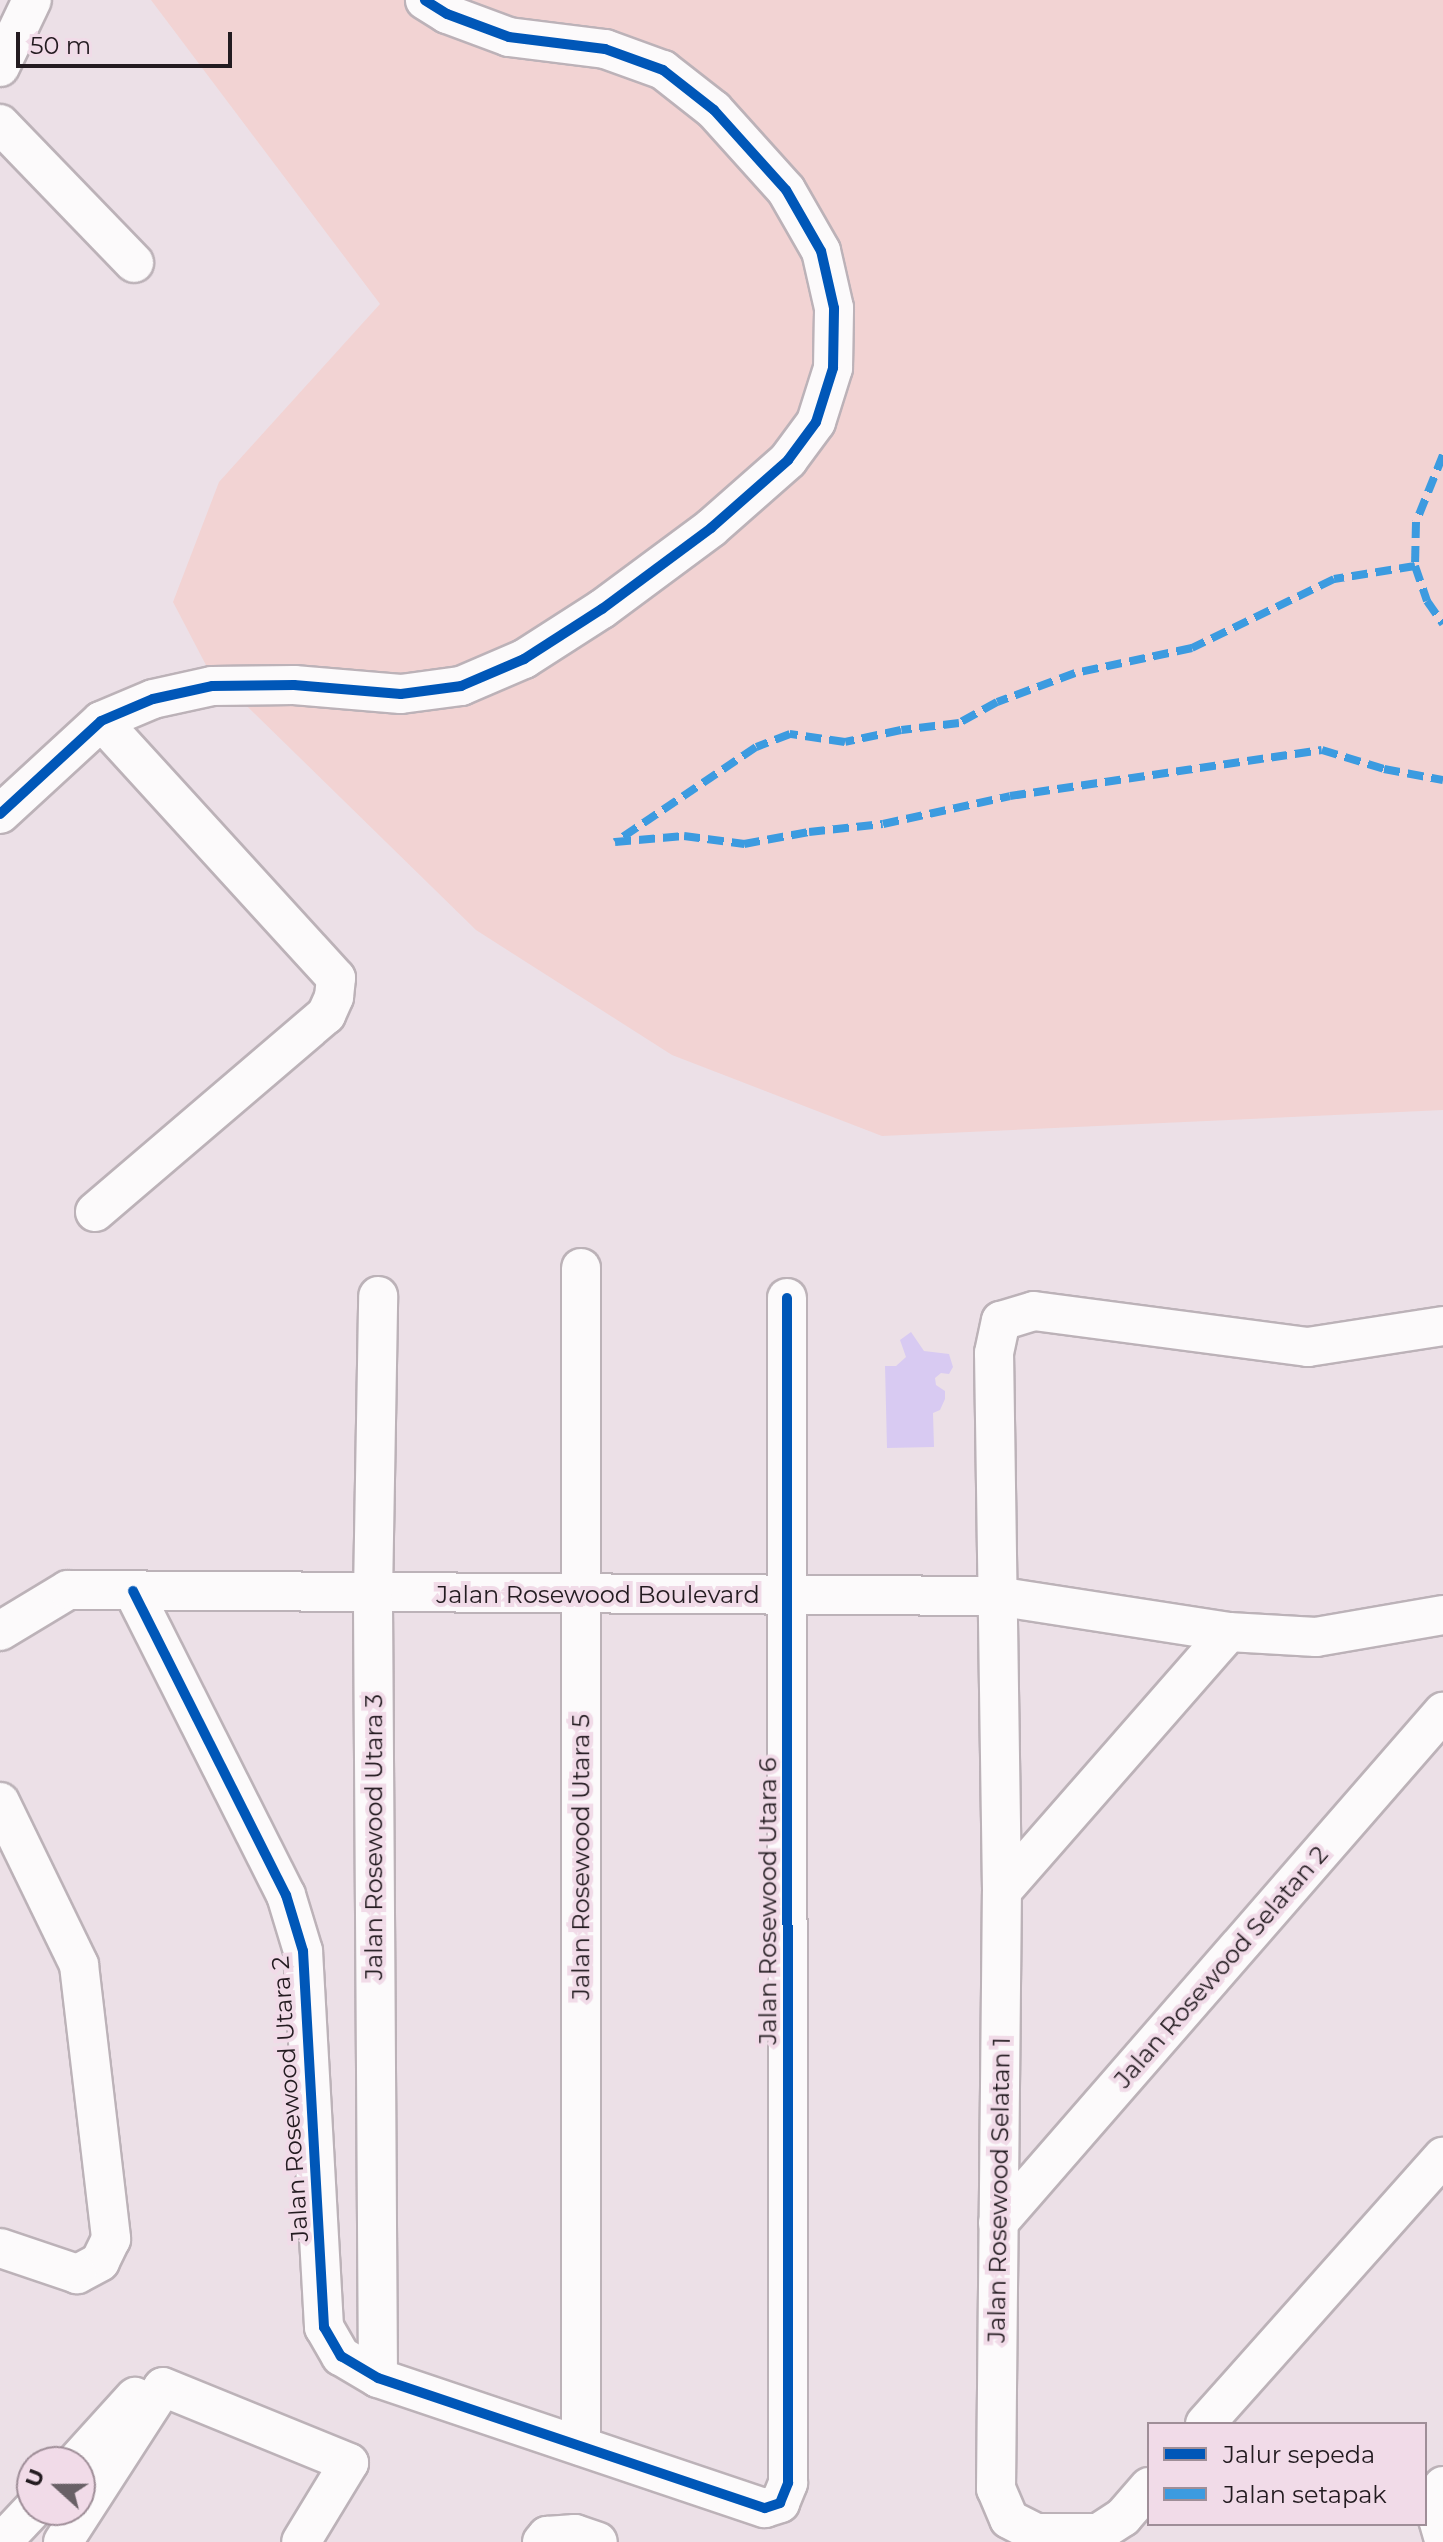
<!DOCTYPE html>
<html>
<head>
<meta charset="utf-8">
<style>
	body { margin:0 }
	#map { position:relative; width:1443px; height:2542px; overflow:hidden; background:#ece0e7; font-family:Montserrat,sans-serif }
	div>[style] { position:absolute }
	.green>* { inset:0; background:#f2d3d3 }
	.water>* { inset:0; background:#d8caf2 }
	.roads { filter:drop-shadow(2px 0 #bcb2b8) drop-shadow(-2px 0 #bcb2b8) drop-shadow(0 2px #bcb2b8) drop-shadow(0 -2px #bcb2b8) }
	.minor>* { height:38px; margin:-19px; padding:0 19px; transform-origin:19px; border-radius:19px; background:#fcfafb }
	.quiet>* { height:8px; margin-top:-4px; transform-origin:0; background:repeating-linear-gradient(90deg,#3c9be0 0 16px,transparent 0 24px) }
	.cycleway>* { height:10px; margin:-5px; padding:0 5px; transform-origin:5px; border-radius:5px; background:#0057b8 }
	span { translate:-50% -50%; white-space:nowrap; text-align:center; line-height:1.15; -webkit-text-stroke:8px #f1dbe8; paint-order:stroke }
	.street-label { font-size:24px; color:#231b20 }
	.legend { position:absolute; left:1147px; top:2422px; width:280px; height:104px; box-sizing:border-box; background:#f1dbe8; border:2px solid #9f8e98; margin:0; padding:10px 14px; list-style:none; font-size:24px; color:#231b20 }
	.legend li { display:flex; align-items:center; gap:16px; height:40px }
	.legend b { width:40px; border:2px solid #9f8e98 }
	.north { position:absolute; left:16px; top:2446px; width:80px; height:80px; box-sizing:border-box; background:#f1dbe8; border:2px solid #9f8e98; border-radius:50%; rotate:291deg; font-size:22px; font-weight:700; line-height:32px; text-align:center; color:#231b20 }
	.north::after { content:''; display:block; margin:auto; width:28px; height:36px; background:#696066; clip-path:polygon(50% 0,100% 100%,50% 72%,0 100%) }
	.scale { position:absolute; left:16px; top:32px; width:216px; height:36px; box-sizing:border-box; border:4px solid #231b20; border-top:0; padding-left:10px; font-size:24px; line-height:28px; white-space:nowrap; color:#231b20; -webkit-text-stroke:6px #f1dbe8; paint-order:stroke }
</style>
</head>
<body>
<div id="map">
	<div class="green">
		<div style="clip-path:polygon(151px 0,1443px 0,1443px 1110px,882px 1136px,672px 1055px,476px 930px,207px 667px,173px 602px,219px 482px,380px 304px)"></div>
	</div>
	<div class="water">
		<div style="clip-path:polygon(911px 1332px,924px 1351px,949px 1354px,953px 1367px,949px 1374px,941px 1373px,935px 1378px,936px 1385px,945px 1391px,945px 1399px,940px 1410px,933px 1413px,934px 1447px,887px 1448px,885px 1366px,896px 1366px,906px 1357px,900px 1340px)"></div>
	</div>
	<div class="roads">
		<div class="minor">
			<div style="left:0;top:67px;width:74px;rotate:-64.5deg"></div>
			<div style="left:0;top:124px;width:193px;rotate:46deg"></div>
			<div style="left:0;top:814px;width:137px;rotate:-42.6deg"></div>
			<div style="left:101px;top:721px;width:56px;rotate:-22.9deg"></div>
			<div style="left:153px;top:699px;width:60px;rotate:-12.4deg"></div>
			<div style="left:212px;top:686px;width:82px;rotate:-0.7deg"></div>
			<div style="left:294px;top:685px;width:107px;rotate:4.8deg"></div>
			<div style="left:401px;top:694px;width:61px;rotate:-7.6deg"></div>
			<div style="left:461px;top:686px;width:69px;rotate:-23.2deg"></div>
			<div style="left:524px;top:659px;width:93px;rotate:-32.7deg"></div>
			<div style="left:602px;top:609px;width:136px;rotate:-36.6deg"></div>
			<div style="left:711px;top:528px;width:103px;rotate:-41.4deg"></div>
			<div style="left:788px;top:460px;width:47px;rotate:-53.6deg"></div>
			<div style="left:816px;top:422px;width:57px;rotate:-72.5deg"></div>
			<div style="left:833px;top:368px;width:60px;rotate:-89deg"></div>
			<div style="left:834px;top:308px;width:58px;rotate:-102.8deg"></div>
			<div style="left:821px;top:251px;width:70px;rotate:-119.8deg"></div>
			<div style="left:786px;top:190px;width:108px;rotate:-132deg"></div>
			<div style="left:714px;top:110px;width:65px;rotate:-141.9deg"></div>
			<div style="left:663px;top:70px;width:62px;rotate:-160.1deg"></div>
			<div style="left:605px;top:49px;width:97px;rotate:-172.9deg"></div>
			<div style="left:509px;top:37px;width:66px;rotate:-159.6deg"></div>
			<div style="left:447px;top:14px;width:26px;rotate:-148deg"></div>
			<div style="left:95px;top:1212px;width:304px;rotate:-40.5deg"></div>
			<div style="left:326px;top:1015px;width:20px;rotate:-66deg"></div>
			<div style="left:334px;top:997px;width:19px;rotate:-84deg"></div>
			<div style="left:336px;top:978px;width:348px;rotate:-132.4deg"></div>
			<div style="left:581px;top:1268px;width:1178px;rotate:90deg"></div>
			<div style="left:133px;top:1591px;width:340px;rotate:63.3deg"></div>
			<div style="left:286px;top:1895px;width:59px;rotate:73.1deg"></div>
			<div style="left:303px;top:1951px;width:377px;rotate:86.8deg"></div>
			<div style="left:324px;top:2327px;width:34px;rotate:60deg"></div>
			<div style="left:341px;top:2356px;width:43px;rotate:30.7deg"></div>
			<div style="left:378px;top:2378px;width:408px;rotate:18.6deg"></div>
			<div style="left:765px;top:2508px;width:16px;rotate:-18deg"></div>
			<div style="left:780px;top:2503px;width:22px;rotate:-68deg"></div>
			<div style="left:788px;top:2483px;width:1185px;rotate:-90.05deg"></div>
			<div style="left:0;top:1631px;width:79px;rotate:-31.1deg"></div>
			<div style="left:68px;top:1590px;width:928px;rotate:0.37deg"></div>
			<div style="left:996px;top:1596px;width:236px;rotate:8.8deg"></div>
			<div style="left:1229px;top:1632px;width:87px;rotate:3.3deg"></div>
			<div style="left:1316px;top:1637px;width:129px;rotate:-9.8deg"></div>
			<div style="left:0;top:1802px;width:181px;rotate:64.1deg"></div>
			<div style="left:79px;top:1965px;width:276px;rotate:83.3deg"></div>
			<div style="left:111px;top:2239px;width:25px;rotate:116deg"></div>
			<div style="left:100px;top:2262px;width:26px;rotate:152deg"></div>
			<div style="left:77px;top:2274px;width:81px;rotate:-161.3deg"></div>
			<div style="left:1002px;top:1891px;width:344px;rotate:-48.8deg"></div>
			<div style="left:998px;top:2223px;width:678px;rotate:-48.95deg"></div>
			<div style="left:378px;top:2378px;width:784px;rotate:-90.37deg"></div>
			<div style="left:373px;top:1594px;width:298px;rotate:-89deg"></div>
			<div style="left:163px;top:2387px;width:201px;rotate:22.2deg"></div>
			<div style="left:349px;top:2463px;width:92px;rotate:121.3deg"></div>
			<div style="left:1205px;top:2424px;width:358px;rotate:-48.3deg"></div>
			<div style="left:76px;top:2462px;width:88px;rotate:-47.8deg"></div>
			<div style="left:1443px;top:2486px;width:33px;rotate:99deg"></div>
			<div style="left:1438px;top:2519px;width:18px;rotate:74deg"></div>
			<div style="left:1149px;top:2487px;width:40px;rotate:131deg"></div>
			<div style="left:1123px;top:2517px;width:30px;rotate:147deg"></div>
			<div style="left:1098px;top:2533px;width:62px;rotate:180deg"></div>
			<div style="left:1036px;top:2533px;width:30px;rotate:-153deg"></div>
			<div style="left:1009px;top:2519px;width:33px;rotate:-113deg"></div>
			<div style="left:996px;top:2489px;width:598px;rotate:-89.43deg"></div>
			<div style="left:1002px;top:1891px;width:538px;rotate:-90.85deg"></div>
			<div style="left:994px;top:1353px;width:33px;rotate:-78deg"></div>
			<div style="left:1001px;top:1321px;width:34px;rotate:-17deg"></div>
			<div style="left:1034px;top:1311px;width:276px;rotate:7.5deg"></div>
			<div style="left:1308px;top:1347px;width:137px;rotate:-8.8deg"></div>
			<div style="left:2px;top:2542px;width:44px;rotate:-46.8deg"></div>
			<div style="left:63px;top:2542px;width:184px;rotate:-57.2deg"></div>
			<div style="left:542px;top:2542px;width:8px;rotate:-50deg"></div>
			<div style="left:547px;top:2536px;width:28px;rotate:-4deg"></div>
			<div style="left:575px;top:2534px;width:24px;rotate:19deg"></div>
		</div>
	</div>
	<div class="quiet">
		<div style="left:1443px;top:455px;width:72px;rotate:111.9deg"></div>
		<div style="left:1416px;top:522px;width:44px;rotate:91.3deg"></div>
		<div style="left:1415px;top:566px;width:37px;rotate:71deg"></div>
		<div style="left:1427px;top:601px;width:28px;rotate:55deg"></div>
		<div style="left:1415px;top:566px;width:82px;rotate:170.9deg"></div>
		<div style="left:1334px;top:579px;width:158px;rotate:154.1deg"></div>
		<div style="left:1192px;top:648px;width:120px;rotate:167.9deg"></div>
		<div style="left:1075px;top:673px;width:83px;rotate:159.6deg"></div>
		<div style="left:997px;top:702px;width:43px;rotate:151.1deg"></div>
		<div style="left:959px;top:723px;width:58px;rotate:173.1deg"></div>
		<div style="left:901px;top:730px;width:57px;rotate:167.9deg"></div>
		<div style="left:845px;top:742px;width:56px;rotate:-171.7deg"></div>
		<div style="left:790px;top:734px;width:36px;rotate:159deg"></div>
		<div style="left:756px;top:747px;width:170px;rotate:146deg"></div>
		<div style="left:615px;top:842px;width:69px;rotate:-5deg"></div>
		<div style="left:684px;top:836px;width:61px;rotate:7.6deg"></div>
		<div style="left:744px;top:844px;width:66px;rotate:-10.5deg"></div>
		<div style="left:809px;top:832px;width:74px;rotate:-6.2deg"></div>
		<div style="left:883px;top:824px;width:130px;rotate:-12.4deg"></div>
		<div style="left:1010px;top:796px;width:315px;rotate:-8.4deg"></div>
		<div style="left:1322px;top:750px;width:65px;rotate:17deg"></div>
		<div style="left:1384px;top:769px;width:60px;rotate:10.6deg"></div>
	</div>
	<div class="cycleway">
		<div style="left:0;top:814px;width:137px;rotate:-42.6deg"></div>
		<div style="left:101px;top:721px;width:56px;rotate:-22.9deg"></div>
		<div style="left:153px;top:699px;width:60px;rotate:-12.4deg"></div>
		<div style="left:212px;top:686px;width:82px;rotate:-0.7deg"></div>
		<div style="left:294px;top:685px;width:107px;rotate:4.8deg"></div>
		<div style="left:401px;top:694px;width:61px;rotate:-7.6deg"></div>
		<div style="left:461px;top:686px;width:69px;rotate:-23.2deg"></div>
		<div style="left:524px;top:659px;width:93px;rotate:-32.7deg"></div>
		<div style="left:602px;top:609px;width:136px;rotate:-36.6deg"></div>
		<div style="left:711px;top:528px;width:103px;rotate:-41.4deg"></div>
		<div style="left:788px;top:460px;width:47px;rotate:-53.6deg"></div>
		<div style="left:816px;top:422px;width:57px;rotate:-72.5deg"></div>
		<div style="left:833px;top:368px;width:60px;rotate:-89deg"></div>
		<div style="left:834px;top:308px;width:58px;rotate:-102.8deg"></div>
		<div style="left:821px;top:251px;width:70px;rotate:-119.8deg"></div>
		<div style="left:786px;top:190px;width:108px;rotate:-132deg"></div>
		<div style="left:714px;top:110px;width:65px;rotate:-141.9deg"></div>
		<div style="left:663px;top:70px;width:62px;rotate:-160.1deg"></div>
		<div style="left:605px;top:49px;width:97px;rotate:-172.9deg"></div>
		<div style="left:509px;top:37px;width:66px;rotate:-159.6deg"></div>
		<div style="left:447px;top:14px;width:26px;rotate:-148deg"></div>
		<div style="left:133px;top:1591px;width:340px;rotate:63.3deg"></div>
		<div style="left:286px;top:1895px;width:59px;rotate:73.1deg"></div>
		<div style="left:303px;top:1951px;width:377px;rotate:86.8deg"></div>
		<div style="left:324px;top:2327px;width:34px;rotate:60deg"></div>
		<div style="left:341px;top:2356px;width:43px;rotate:30.7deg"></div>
		<div style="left:378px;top:2378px;width:408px;rotate:18.6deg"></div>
		<div style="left:765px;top:2508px;width:16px;rotate:-18deg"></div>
		<div style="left:780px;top:2503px;width:22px;rotate:-68deg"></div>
		<div style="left:788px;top:2483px;width:1185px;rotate:-90.05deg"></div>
	</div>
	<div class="street-label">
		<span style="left:598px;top:1595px">Jalan Rosewood Boulevard</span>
		<span style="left:374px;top:1837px;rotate:-90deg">Jalan Rosewood Utara 3</span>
		<span style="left:581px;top:1857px;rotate:-90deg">Jalan Rosewood Utara 5</span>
		<span style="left:768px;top:1901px;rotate:-90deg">Jalan Rosewood Utara 6</span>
		<span style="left:1221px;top:1967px;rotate:-49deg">Jalan Rosewood Selatan 2</span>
		<span style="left:290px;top:2099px;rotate:-94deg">Jalan Rosewood Utara 2</span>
		<span style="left:999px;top:2190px;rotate:-89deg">Jalan Rosewood Selatan 1</span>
	</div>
	<ul class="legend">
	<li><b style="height:10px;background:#0057b8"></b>Jalur sepeda</li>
	<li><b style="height:10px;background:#3c9be0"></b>Jalan setapak</li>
	</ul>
	<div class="north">U</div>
	<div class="scale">50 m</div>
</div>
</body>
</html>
